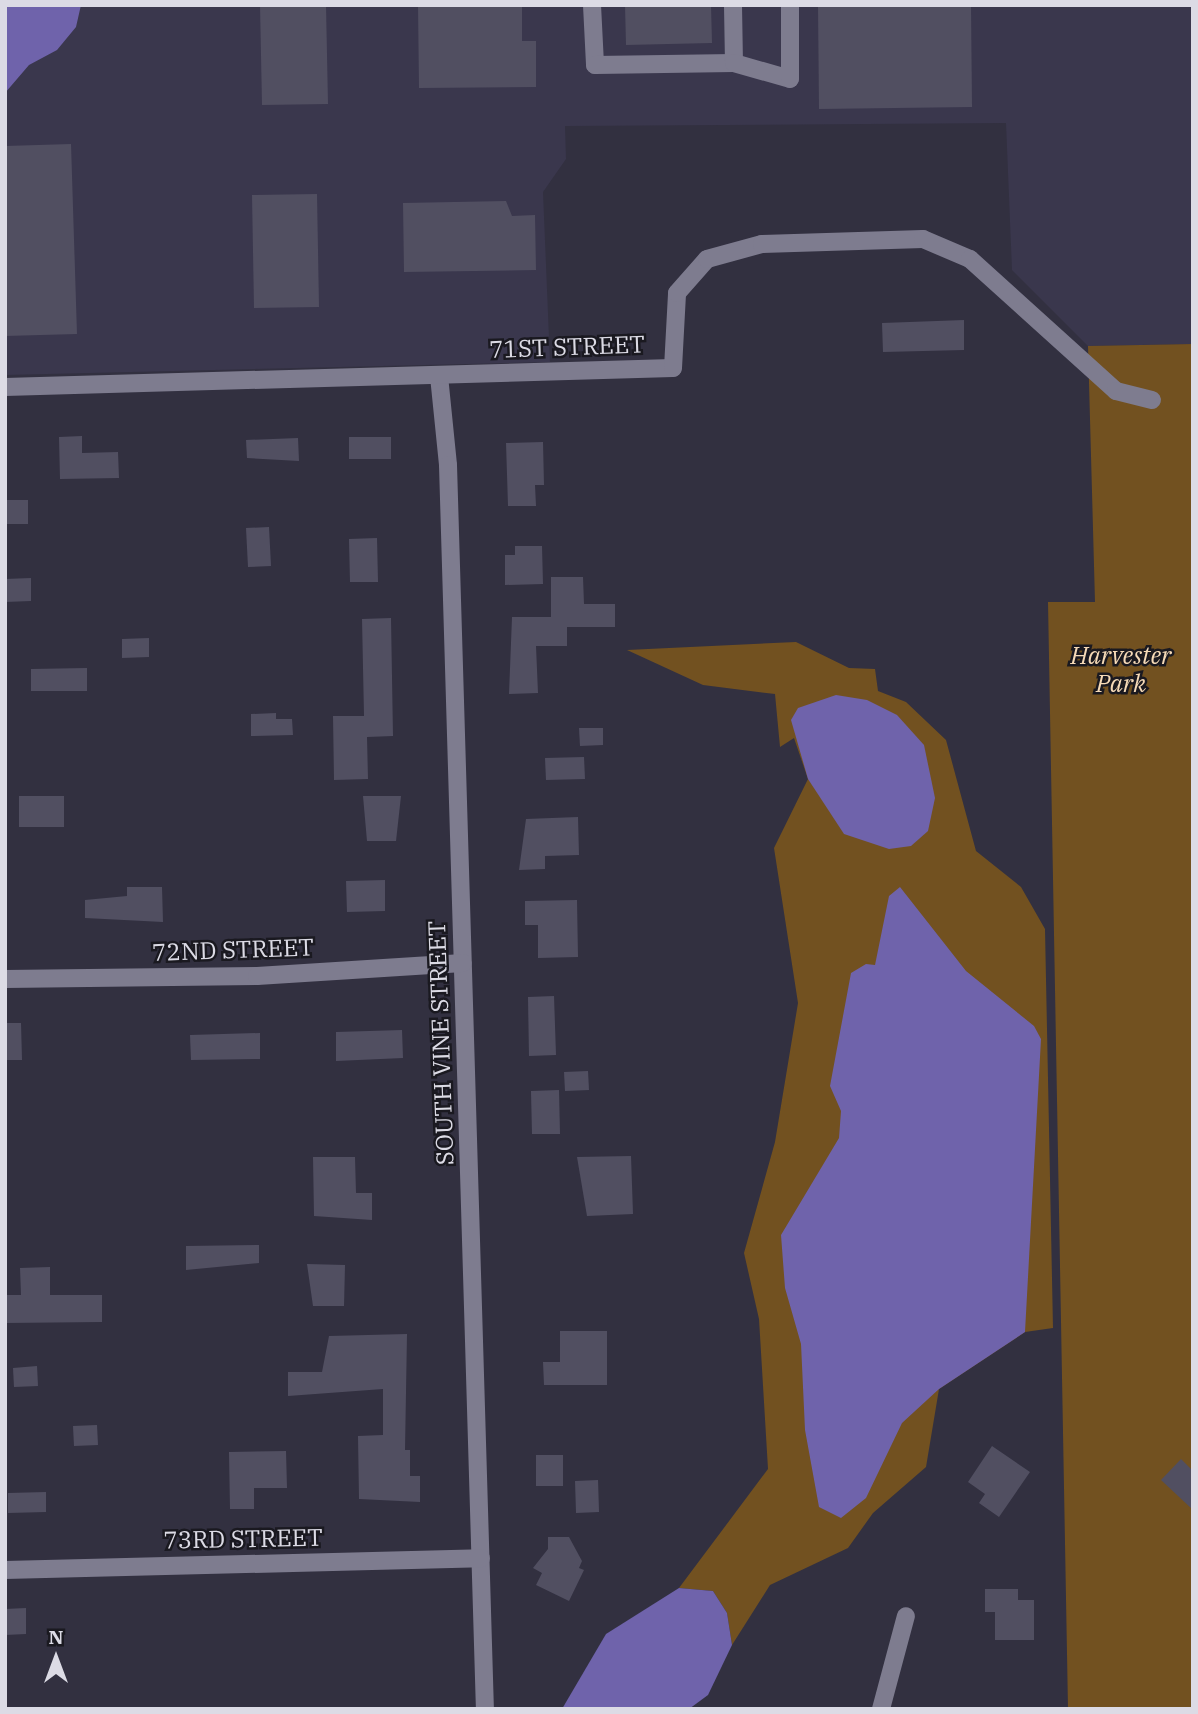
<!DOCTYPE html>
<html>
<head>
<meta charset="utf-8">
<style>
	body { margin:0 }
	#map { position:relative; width:1198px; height:1714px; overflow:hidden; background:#323040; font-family:"IBM Plex Serif",serif }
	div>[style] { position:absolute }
	.built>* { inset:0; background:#3a374d }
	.green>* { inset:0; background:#725120 }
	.water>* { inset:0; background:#6f63ab }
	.building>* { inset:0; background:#514f61 }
	.street>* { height:18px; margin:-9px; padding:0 9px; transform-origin:9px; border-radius:9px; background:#7e7c8f }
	span { translate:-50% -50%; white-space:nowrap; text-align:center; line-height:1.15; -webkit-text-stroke:5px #1a1920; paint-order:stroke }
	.street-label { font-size:24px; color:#dcdbe5 }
	.park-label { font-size:24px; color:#f6dab7; font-style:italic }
	.frame { position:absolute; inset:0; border:7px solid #dcdbe5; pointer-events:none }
	.north { position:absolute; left:21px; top:1623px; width:70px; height:70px; -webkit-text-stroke:5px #1a1920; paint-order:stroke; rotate:0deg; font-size:19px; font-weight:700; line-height:28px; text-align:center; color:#dcdbe5 }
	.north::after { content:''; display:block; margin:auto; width:24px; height:32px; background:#dcdbe5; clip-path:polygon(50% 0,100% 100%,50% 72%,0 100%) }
</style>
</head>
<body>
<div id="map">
	<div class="built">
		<div style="clip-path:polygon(5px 5px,1193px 5px,1193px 344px,1088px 346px,1012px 270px,1006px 123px,565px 126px,566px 159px,543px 192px,550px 362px,5px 375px)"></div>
	</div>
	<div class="green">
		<div style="clip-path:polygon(1193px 344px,1193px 1709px,1068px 1709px,1048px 602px,1095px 602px,1088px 346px)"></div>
		<div style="clip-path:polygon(796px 642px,849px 668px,875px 669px,878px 691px,906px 702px,946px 740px,976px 851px,1021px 887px,1045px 929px,1053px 1328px,1025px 1332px,939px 1389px,926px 1467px,873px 1513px,848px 1548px,770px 1585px,732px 1645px,727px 1613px,713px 1591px,679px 1588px,768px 1469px,759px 1319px,744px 1253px,775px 1142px,798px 1003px,774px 848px,808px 779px,794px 738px,780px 747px,775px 694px,703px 685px,627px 650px)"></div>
	</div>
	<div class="water">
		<div style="clip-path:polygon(5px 5px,81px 5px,76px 27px,57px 50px,29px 65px,5px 93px)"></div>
		<div style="clip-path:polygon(836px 695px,867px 700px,897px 715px,924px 745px,935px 798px,928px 831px,911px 846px,889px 849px,844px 834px,808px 779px,791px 720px,798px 708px)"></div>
		<div style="clip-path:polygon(900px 887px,966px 971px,1034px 1026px,1041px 1039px,1025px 1332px,939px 1389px,902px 1423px,866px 1498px,841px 1518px,819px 1507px,805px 1430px,801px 1344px,785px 1288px,781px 1235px,839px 1138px,841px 1111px,830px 1086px,851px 973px,866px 964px,875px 965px,889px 896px)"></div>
		<div style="clip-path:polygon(679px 1588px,713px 1591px,727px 1613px,732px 1645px,708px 1695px,689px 1709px,562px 1709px,606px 1634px)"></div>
	</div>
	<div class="building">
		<div style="clip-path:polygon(260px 5px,326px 5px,328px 104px,262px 105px)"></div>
		<div style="clip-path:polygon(418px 5px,522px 5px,522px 41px,536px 41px,536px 87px,419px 88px)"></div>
		<div style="clip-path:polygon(625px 5px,711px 5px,712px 43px,626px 45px)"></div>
		<div style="clip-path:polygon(818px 5px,971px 5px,972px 107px,819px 109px)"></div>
		<div style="clip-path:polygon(71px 144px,77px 334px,5px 336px,5px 146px)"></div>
		<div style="clip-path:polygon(317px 194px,319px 307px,254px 308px,252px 195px)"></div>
		<div style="clip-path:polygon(506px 201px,512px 216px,535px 215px,536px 270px,404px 272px,403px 203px)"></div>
		<div style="clip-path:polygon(964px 320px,964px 350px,883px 352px,882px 323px)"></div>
		<div style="clip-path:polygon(82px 436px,82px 453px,118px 452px,119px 478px,60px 479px,59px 437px)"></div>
		<div style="clip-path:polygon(349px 437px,391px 437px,391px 459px,349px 459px)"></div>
		<div style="clip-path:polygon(298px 438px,299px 461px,247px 458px,246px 440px)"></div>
		<div style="clip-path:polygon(543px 442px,544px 485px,535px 485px,536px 506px,508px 506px,506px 443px)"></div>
		<div style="clip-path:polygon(5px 500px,28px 500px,28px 524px,5px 524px)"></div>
		<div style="clip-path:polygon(269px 527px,271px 566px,248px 567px,246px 528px)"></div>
		<div style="clip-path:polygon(377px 538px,378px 582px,350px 582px,349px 539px)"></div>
		<div style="clip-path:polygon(515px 546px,542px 546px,543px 584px,505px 585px,505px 555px,515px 555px)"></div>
		<div style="clip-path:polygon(551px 577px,583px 577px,584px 604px,615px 604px,615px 627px,567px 627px,567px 646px,536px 646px,538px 693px,509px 694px,512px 617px,551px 617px)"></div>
		<div style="clip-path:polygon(31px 578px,31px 601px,5px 602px,5px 579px)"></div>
		<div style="clip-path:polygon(391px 618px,393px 736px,367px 737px,368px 779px,334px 780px,333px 716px,364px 716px,362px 619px)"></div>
		<div style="clip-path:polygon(149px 638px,149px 657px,122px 658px,122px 639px)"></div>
		<div style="clip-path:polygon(87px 668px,87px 691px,31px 691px,31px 669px)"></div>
		<div style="clip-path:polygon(276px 713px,276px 719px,292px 719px,293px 735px,251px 736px,251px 714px)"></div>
		<div style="clip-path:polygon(579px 728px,603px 728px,603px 745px,580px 746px)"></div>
		<div style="clip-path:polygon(584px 757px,585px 779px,546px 780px,545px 758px)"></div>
		<div style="clip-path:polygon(19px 796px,64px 796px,64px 827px,19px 827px)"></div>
		<div style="clip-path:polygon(363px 796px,401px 796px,396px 841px,367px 841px)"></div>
		<div style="clip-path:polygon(578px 817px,579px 855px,545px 856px,545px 869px,519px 870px,526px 819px)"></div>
		<div style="clip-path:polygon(385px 880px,385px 911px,347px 912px,346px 881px)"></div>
		<div style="clip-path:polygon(127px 887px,162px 887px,163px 922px,85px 918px,85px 900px,127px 896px)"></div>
		<div style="clip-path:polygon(577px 900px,578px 957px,538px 958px,538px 925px,525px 925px,525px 901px)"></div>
		<div style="clip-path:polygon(554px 996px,556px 1055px,529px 1056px,528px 997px)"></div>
		<div style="clip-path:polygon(5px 1023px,21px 1023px,22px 1060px,5px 1060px)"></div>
		<div style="clip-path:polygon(402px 1030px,403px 1058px,336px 1061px,336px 1032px)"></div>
		<div style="clip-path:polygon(260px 1033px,260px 1059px,191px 1060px,190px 1035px)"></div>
		<div style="clip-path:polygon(588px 1071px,589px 1090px,565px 1091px,564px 1072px)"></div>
		<div style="clip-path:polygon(559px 1090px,560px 1134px,532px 1134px,531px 1091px)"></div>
		<div style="clip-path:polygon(631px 1156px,633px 1214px,587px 1216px,577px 1157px)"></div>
		<div style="clip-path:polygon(313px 1157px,355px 1157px,356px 1193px,372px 1193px,372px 1220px,314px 1216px)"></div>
		<div style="clip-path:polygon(259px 1245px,259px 1263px,186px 1270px,186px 1246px)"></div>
		<div style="clip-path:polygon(307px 1264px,345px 1265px,344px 1306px,313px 1306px)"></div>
		<div style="clip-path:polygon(50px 1267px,50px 1295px,102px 1295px,102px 1322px,5px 1323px,5px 1295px,21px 1295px,20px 1268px)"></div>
		<div style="clip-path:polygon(560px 1331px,607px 1331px,607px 1385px,544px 1385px,543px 1362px,560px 1362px)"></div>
		<div style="clip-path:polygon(407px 1334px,405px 1450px,410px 1450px,410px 1476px,420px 1476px,420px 1502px,359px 1499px,358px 1436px,383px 1435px,383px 1389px,288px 1396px,288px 1372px,322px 1372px,329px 1336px)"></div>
		<div style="clip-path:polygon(37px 1366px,38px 1386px,14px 1387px,13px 1368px)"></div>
		<div style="clip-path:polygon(97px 1425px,98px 1445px,74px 1446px,73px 1426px)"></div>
		<div style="clip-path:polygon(992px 1446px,1030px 1472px,999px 1517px,979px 1503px,985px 1494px,968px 1482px)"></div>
		<div style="clip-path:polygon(286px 1451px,287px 1488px,254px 1488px,254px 1509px,230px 1509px,229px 1452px)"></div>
		<div style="clip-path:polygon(536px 1455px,563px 1455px,563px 1486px,536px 1486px)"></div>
		<div style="clip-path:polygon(1181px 1459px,1193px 1471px,1193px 1510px,1161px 1480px)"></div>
		<div style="clip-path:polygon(598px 1480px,599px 1512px,576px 1513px,575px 1481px)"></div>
		<div style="clip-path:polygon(46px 1492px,46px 1512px,8px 1513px,8px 1493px)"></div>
		<div style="clip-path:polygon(548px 1537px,569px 1537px,582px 1561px,579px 1568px,584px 1570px,569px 1601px,536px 1585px,542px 1573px,533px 1568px,548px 1549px)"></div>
		<div style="clip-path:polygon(985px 1589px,1018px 1589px,1018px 1600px,1034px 1600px,1034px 1640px,995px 1640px,995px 1612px,985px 1612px)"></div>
		<div style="clip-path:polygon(26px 1608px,26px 1634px,5px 1635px,5px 1609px)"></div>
	</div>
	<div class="street">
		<div style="left:592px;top:5px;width:60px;rotate:87.1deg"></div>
		<div style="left:595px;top:65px;width:139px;rotate:-0.8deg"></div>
		<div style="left:734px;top:63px;width:58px;rotate:-91deg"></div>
		<div style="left:734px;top:63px;width:58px;rotate:15.9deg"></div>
		<div style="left:790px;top:79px;width:74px;rotate:-90deg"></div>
		<div style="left:439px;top:376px;width:89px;rotate:84.2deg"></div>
		<div style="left:448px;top:465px;width:1245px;rotate:88.3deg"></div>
		<div style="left:5px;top:387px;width:668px;rotate:-1.63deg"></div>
		<div style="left:673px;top:368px;width:75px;rotate:-86.9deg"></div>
		<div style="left:677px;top:293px;width:45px;rotate:-48.6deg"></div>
		<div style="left:707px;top:259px;width:57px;rotate:-15.3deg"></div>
		<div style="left:762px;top:244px;width:161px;rotate:-1.8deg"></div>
		<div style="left:923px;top:239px;width:51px;rotate:23.1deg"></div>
		<div style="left:970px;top:259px;width:197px;rotate:42.1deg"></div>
		<div style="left:1116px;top:391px;width:37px;rotate:14deg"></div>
		<div style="left:5px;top:979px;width:252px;rotate:-0.7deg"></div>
		<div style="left:257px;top:976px;width:206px;rotate:-3.6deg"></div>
		<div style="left:5px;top:1570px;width:476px;rotate:-1.4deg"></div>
		<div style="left:881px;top:1709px;width:96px;rotate:-75deg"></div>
	</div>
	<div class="street-label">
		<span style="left:567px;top:347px;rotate:-2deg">71ST STREET</span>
		<span style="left:233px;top:950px;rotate:-2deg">72ND STREET</span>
		<span style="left:441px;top:1043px;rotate:-92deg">SOUTH VINE STREET</span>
		<span style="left:243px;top:1539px;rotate:-1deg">73RD STREET</span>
	</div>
	<div class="park-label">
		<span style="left:1121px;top:670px">Harvester<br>Park</span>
	</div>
	<div class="frame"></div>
	<div class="north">N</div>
</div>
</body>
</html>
